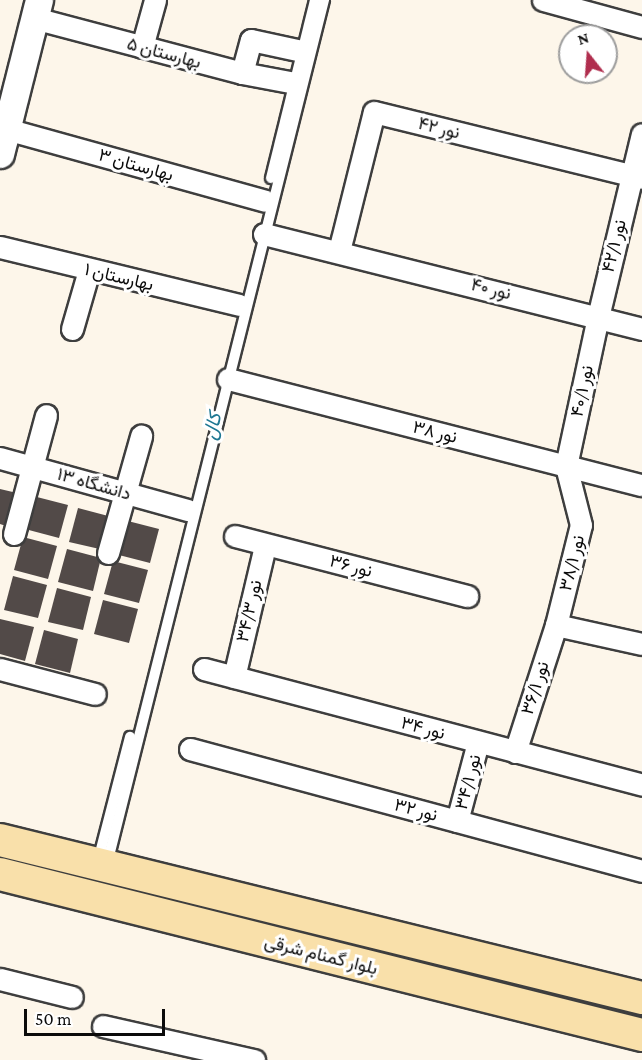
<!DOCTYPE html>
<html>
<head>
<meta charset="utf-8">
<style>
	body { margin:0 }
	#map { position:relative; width:642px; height:1060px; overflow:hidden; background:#fdf6ea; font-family:"Crimson Pro",Vazirmatn,serif }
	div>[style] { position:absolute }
	.building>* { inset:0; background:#524a48 }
	.roads { filter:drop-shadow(2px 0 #3e3e3e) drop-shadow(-2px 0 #3e3e3e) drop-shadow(0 2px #3e3e3e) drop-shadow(0 -2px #3e3e3e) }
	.service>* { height:10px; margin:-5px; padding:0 5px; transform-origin:5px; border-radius:5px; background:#fff }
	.minor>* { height:21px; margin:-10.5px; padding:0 10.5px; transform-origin:10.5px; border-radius:10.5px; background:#fff }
	.tertiary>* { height:27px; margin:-13.5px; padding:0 13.5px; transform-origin:13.5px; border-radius:13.5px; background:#fff }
	.secondary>* { height:32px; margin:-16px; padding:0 16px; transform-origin:16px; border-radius:16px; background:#f9e0aa }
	span { translate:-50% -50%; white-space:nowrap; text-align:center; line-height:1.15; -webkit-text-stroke:6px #fff; paint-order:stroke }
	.street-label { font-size:18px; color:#0b0b0b }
	.water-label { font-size:20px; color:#1e7792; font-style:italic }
	.north { position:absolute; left:558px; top:24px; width:60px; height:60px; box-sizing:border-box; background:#fff; border:2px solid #9d9d9d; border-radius:50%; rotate:343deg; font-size:16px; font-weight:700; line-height:24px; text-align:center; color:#0b0b0b }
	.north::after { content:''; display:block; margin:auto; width:21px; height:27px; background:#b02e4e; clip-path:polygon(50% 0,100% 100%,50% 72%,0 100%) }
	.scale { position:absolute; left:24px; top:1009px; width:141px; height:27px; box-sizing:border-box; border:3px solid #0b0b0b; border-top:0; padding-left:8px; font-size:18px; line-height:21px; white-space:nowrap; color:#0b0b0b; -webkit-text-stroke:4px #fff; paint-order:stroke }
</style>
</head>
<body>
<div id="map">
	<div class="building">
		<div style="clip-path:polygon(0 489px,17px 493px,9px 527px,0 524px)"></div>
		<div style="clip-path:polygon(33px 496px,68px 505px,59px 538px,25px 529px)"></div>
		<div style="clip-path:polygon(78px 508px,112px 517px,104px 550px,69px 542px)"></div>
		<div style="clip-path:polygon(124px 520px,159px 529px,150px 563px,115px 554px)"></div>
		<div style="clip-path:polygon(23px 537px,57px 546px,48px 579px,14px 570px)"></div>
		<div style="clip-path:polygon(67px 549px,101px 558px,93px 591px,58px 582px)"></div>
		<div style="clip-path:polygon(113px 561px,148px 570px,139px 603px,104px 594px)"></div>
		<div style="clip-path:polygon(13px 576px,47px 585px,38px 618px,4px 610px)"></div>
		<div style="clip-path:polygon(57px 588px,91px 597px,83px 630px,48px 622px)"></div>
		<div style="clip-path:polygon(103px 600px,138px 609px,129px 643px,94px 634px)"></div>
		<div style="clip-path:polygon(0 619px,34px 627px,25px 661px,0 654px)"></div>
		<div style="clip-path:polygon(44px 630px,78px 639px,70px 673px,35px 664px)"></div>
	</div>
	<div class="roads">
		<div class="service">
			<div style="left:271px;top:178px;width:183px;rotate:-76.1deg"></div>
			<div style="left:100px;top:853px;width:120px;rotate:-75.5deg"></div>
			<div style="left:109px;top:856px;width:883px;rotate:-75.9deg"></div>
		</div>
		<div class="minor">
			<div style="left:543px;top:0;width:103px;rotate:15.3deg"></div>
			<div style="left:34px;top:18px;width:215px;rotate:14.8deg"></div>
			<div style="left:242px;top:73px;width:54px;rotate:10.7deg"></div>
			<div style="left:142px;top:47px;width:49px;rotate:-74.5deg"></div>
			<div style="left:242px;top:73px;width:34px;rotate:-75deg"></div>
			<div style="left:251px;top:40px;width:52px;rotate:12.2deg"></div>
			<div style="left:6px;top:129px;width:269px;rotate:15.5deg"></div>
			<div style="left:264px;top:234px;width:390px;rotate:14.1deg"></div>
			<div style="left:0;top:247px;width:246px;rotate:13.6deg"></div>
			<div style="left:339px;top:251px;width:143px;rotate:-75.9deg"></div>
			<div style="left:374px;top:112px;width:276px;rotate:13.8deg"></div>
			<div style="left:72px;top:329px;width:61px;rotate:-73.9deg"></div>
			<div style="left:228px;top:379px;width:427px;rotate:14.4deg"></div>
			<div style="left:0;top:458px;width:195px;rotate:15.5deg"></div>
			<div style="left:566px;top:466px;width:152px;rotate:-77.9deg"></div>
			<div style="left:598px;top:317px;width:188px;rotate:-76.5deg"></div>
			<div style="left:14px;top:534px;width:123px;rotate:-74.9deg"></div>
			<div style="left:235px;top:536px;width:240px;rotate:14.5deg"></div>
			<div style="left:108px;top:553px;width:122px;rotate:-74.2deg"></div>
			<div style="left:556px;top:625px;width:88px;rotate:12.5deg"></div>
			<div style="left:0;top:669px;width:98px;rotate:14.7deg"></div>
			<div style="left:204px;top:669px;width:453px;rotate:14.8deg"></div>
			<div style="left:234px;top:677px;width:135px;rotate:-76.7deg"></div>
			<div style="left:190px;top:749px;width:468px;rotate:15.1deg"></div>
			<div style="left:515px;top:752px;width:133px;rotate:-72.1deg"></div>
			<div style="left:556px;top:625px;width:103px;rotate:-76deg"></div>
			<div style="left:581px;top:525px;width:61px;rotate:-104.3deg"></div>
			<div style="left:457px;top:821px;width:82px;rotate:-75.1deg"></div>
			<div style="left:0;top:979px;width:74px;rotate:14deg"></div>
			<div style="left:103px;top:1026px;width:155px;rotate:12.7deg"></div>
		</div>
		<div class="tertiary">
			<div style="left:0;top:154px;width:159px;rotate:-75.8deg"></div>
		</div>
		<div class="secondary">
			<div style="left:0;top:840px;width:661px;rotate:13.83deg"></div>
			<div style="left:0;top:874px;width:662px;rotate:14.08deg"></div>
		</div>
	</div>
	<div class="street-label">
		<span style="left:164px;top:53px;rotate:15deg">بهارستان ۵</span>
		<span style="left:439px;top:128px;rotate:14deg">نور ۴۲</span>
		<span style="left:136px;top:165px;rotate:16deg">بهارستان ۳</span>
		<span style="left:614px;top:246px;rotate:-76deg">نور ۴۲/۱</span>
		<span style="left:119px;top:277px;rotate:13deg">بهارستان ۱</span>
		<span style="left:491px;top:289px;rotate:14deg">نور ۴۰</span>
		<span style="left:582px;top:391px;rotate:-78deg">نور ۴۰/۱</span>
		<span style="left:435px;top:432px;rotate:14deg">نور ۳۸</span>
		<span style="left:94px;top:484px;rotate:16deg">دانشگاه ۱۳</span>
		<span style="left:572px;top:563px;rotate:-76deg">نور ۳۸/۱</span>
		<span style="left:351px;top:566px;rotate:15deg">نور ۳۶</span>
		<span style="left:249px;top:611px;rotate:-77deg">نور ۳۴/۳</span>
		<span style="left:535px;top:688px;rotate:-72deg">نور ۳۶/۱</span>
		<span style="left:423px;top:728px;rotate:15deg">نور ۳۴</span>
		<span style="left:468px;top:782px;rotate:-75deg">نور ۳۴/۱</span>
		<span style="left:416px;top:810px;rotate:15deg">نور ۳۲</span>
		<span style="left:321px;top:955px;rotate:14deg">بلوار گمنام شرقی</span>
	</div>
	<div class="water-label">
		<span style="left:212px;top:426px;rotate:-76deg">کال</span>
	</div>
	<div class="north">N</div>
	<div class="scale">50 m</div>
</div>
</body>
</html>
